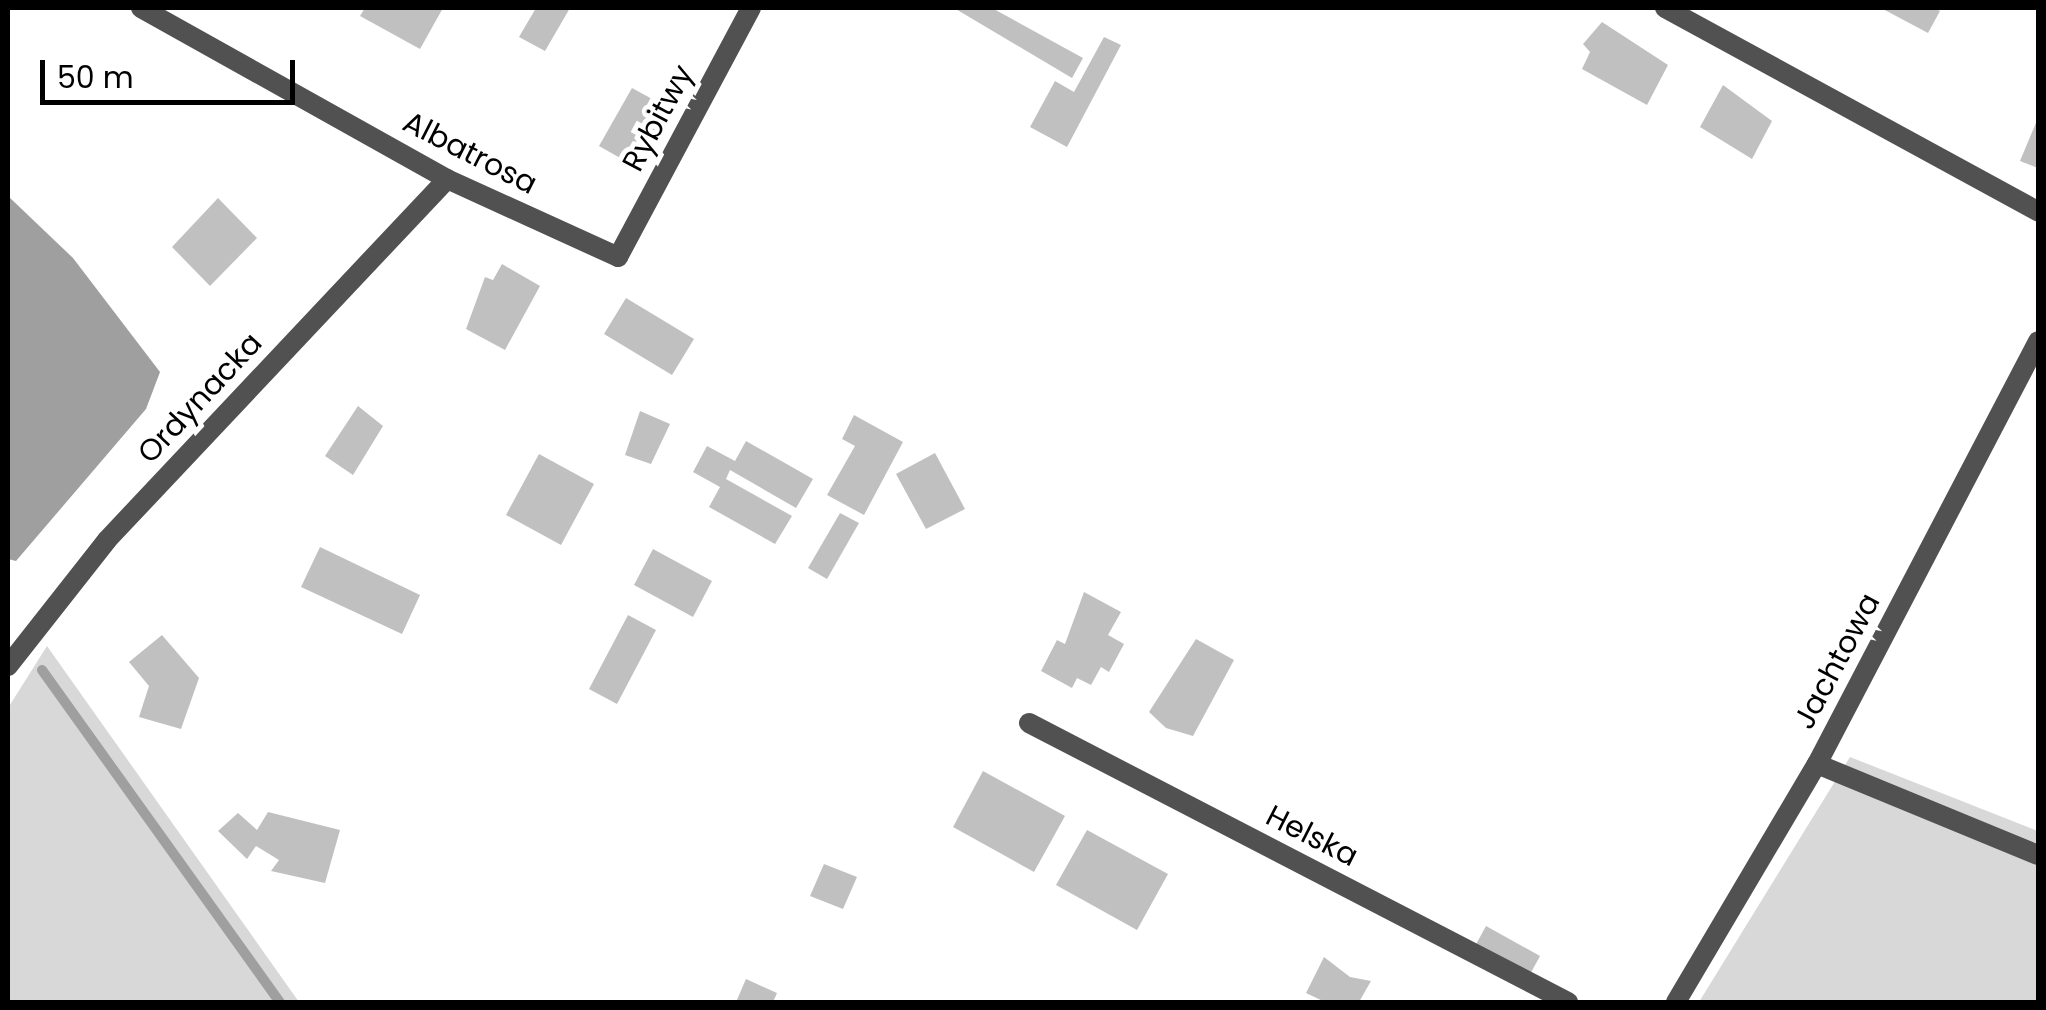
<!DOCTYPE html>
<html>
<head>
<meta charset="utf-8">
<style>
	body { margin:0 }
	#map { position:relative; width:2046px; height:1010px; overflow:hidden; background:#fff; font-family:Poppins,sans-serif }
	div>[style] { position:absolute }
	.green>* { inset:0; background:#d8d8d8 }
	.water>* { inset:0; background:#9f9f9f }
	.stream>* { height:10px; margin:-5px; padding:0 5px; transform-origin:5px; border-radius:5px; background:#9f9f9f }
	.building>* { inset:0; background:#c0c0c0 }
	.minor>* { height:20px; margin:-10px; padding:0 10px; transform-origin:10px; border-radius:10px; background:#515151 }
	span { translate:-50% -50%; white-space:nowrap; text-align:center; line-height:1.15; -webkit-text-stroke:10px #fff; paint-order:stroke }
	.street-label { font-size:30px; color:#000 }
	.frame { position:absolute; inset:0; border:10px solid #000; pointer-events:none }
	.scale { position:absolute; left:40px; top:60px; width:255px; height:45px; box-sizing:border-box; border:5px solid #000; border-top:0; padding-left:12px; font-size:30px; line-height:35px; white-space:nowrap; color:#000; -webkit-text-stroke:8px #fff; paint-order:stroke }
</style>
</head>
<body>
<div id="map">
	<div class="green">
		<div style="clip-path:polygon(47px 646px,299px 1002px,8px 1002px,8px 708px)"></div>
		<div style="clip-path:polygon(1850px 757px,2038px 831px,2038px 1002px,1699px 1002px)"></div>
	</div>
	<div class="water">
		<div style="clip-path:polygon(8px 196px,73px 258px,160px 372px,146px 409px,16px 561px,8px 559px)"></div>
	</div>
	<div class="stream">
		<div style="left:42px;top:670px;width:408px;rotate:54.4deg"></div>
	</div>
	<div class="building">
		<div style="clip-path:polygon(365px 8px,443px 8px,420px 49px,360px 16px)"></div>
		<div style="clip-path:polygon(536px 8px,570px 8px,545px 51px,519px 37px)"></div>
		<div style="clip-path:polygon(954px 8px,992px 8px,1083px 58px,1072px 78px)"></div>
		<div style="clip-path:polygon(1881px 8px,1934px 8px,1940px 11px,1928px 33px)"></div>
		<div style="clip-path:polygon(1602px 22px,1668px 65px,1647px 105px,1582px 69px,1590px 52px,1583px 44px)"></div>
		<div style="clip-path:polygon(1104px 37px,1121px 45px,1067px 147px,1030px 127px,1055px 81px,1074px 92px)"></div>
		<div style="clip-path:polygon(1723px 85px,1772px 121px,1752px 159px,1700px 127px)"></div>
		<div style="clip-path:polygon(632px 88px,676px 112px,643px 171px,599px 146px)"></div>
		<div style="clip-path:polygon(2038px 118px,2038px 168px,2020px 161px)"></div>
		<div style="clip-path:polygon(218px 198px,257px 238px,210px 286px,172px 247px)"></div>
		<div style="clip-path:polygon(502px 264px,540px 286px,505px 350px,466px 329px,485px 277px,493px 280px)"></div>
		<div style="clip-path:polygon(626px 298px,694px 339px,672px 375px,604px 334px)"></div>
		<div style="clip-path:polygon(358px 406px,383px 426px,353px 475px,325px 456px)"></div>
		<div style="clip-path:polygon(640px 411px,670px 424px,651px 464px,625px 455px)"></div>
		<div style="clip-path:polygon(854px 415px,903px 442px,864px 515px,827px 495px,855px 446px,842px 439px)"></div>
		<div style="clip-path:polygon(746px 441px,813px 479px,796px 508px,730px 470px,726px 479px,792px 516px,775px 544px,709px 507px,720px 487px,693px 472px,707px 446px,735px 461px)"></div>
		<div style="clip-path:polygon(935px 453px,965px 509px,926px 529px,896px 474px)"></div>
		<div style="clip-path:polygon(539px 454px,594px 484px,561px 545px,506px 515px)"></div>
		<div style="clip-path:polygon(840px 513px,859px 523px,827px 579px,808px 568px)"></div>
		<div style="clip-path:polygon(320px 547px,420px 595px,402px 634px,301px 587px)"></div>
		<div style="clip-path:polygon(653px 549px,712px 581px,693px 617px,634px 585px)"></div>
		<div style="clip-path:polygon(1084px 592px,1121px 612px,1108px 635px,1124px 644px,1109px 672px,1101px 667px,1091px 685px,1077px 678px,1072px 688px,1041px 671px,1057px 640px,1065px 644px)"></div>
		<div style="clip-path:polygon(628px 615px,656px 630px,617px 704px,589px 689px)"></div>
		<div style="clip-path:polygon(162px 635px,199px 678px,181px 729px,139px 717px,149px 686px,129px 662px)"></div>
		<div style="clip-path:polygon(1196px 639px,1234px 660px,1193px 736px,1166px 728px,1149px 712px)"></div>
		<div style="clip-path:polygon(983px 771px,1065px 816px,1034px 872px,953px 827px)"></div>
		<div style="clip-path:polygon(268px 812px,340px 830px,325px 883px,271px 871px,279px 860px,256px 846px,247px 859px,218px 831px,238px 813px,257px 830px)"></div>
		<div style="clip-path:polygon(1087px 830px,1168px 874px,1137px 930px,1056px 885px)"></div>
		<div style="clip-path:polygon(824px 864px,857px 877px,843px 909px,810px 896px)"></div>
		<div style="clip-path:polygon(1486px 926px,1540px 956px,1528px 978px,1474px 948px)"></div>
		<div style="clip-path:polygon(1324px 957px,1350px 977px,1371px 981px,1359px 1002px,1325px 1002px,1306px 993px)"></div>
		<div style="clip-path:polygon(746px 979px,777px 993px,773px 1002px,736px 1002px)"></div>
	</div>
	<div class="minor">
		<div style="left:141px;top:8px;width:351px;rotate:29.2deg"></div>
		<div style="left:447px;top:179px;width:188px;rotate:24.5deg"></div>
		<div style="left:618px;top:257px;width:282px;rotate:-61.9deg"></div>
		<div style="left:1665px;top:8px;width:425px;rotate:28.6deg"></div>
		<div style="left:8px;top:666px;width:160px;rotate:-51.8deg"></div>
		<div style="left:107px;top:540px;width:496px;rotate:-46.7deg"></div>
		<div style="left:1029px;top:723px;width:607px;rotate:27.37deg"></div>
		<div style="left:1817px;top:764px;width:239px;rotate:22.4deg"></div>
		<div style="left:1676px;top:1002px;width:277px;rotate:-59.4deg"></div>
		<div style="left:1817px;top:764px;width:477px;rotate:-62.4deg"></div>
	</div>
	<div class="street-label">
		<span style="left:658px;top:118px;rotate:-62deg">Rybitwy</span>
		<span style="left:470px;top:153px;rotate:27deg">Albatrosa</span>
		<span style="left:200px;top:398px;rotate:-47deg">Ordynacka</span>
		<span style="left:1837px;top:661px;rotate:-62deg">Jachtowa</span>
		<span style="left:1312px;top:836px;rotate:27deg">Helska</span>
	</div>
	<div class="frame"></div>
	<div class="scale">50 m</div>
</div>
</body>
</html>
